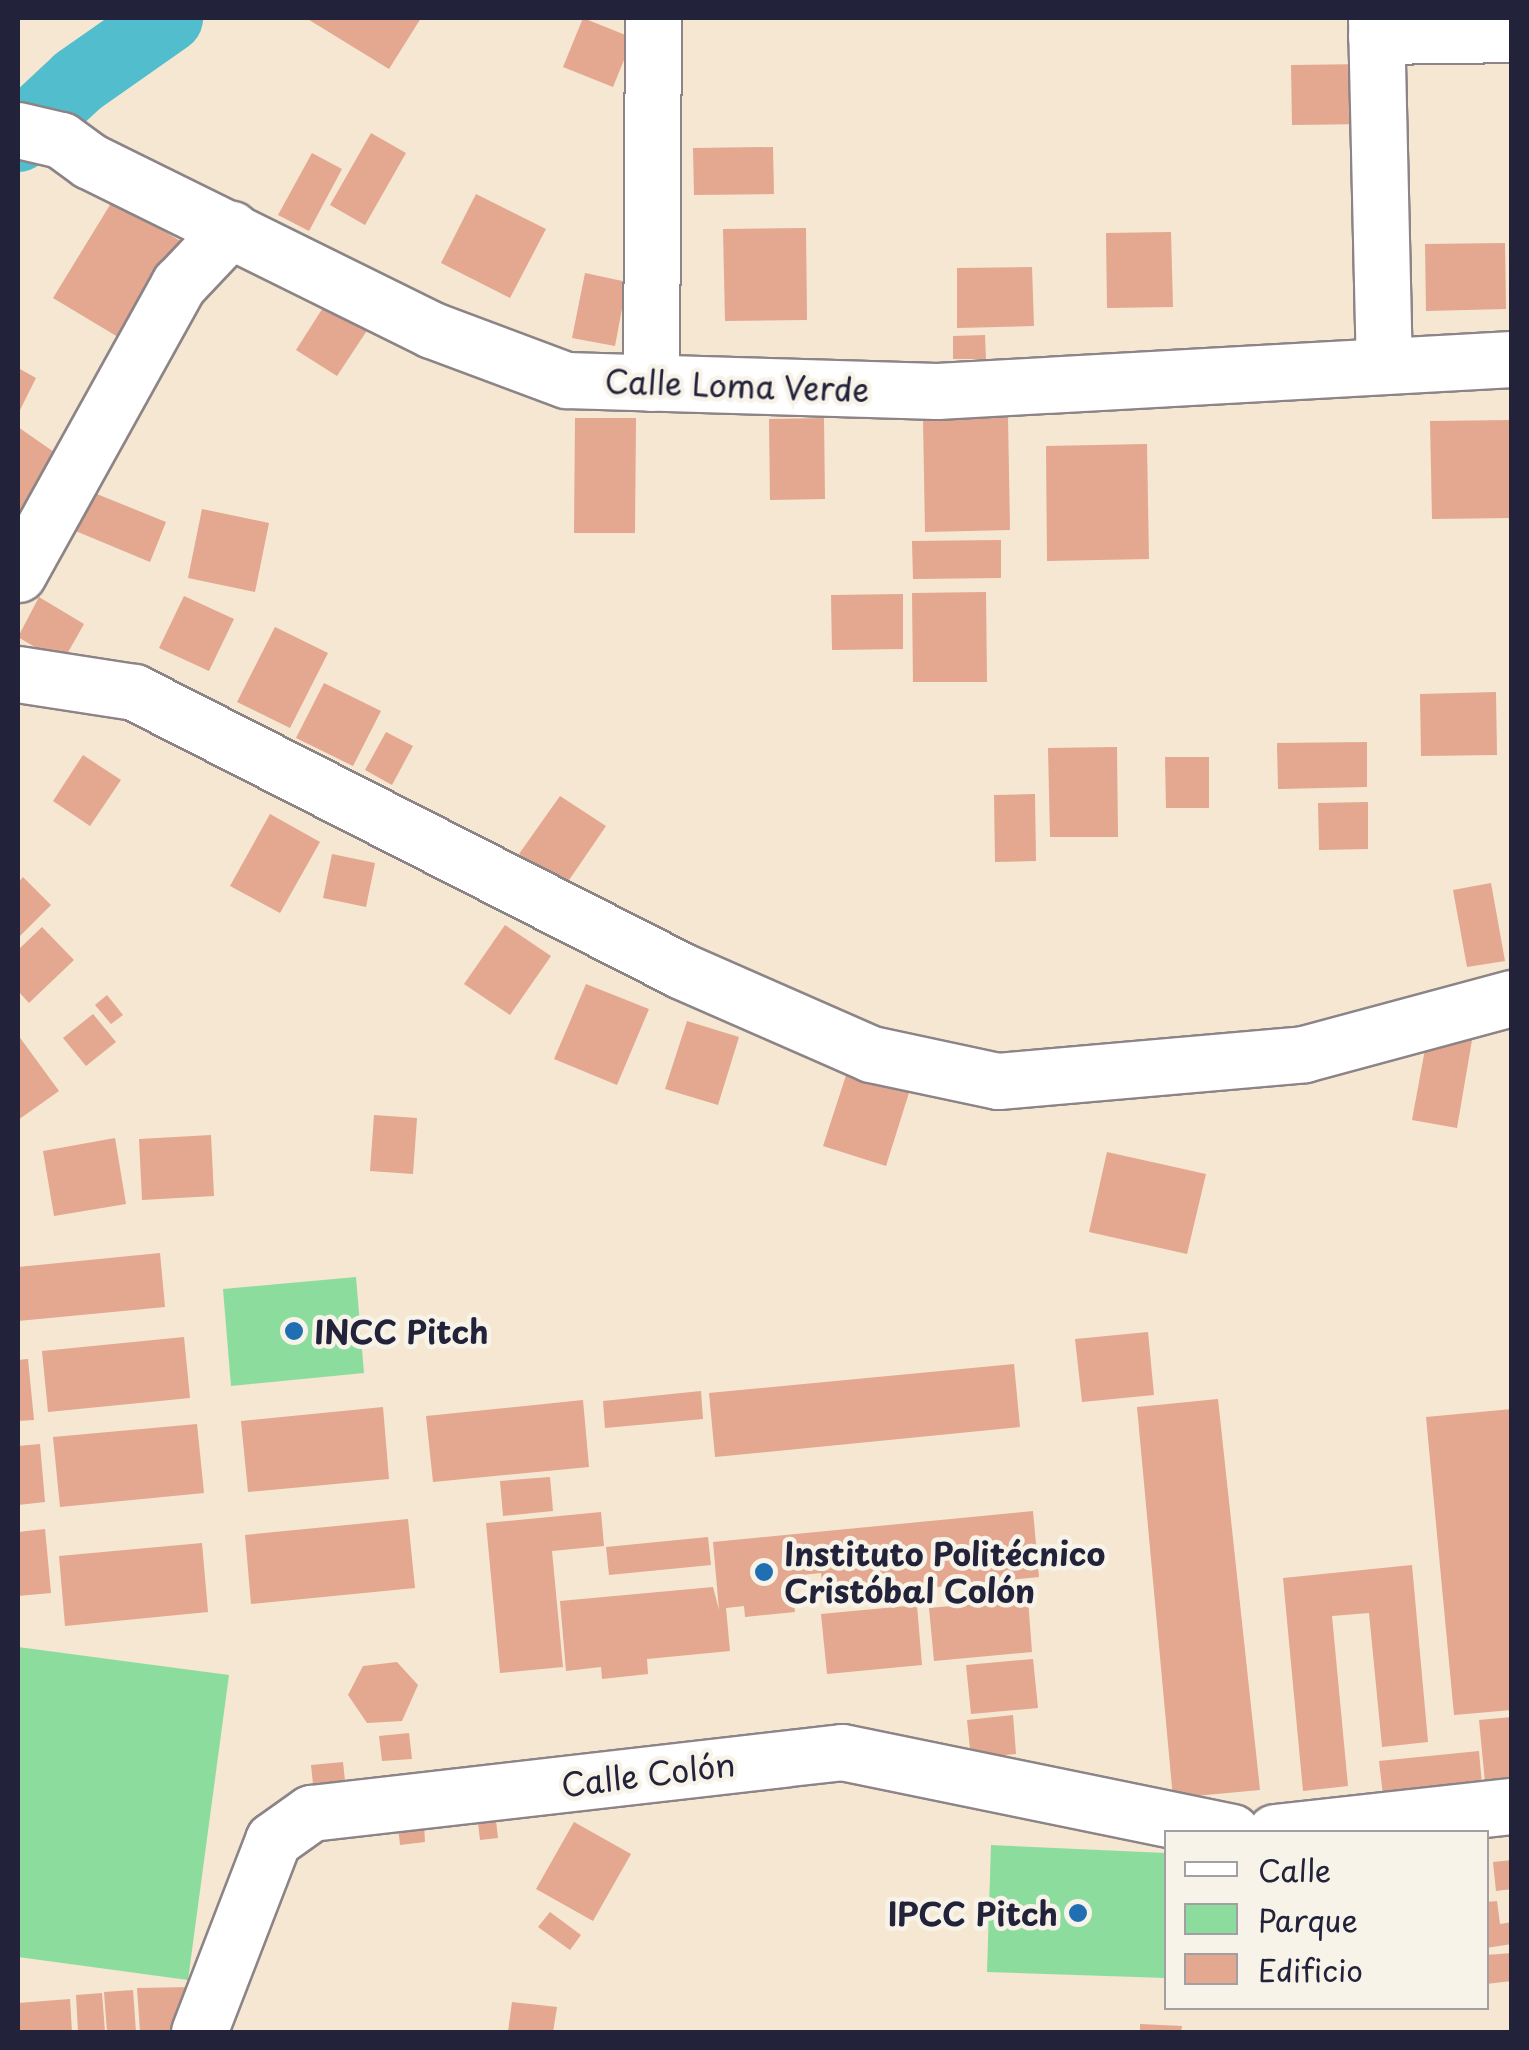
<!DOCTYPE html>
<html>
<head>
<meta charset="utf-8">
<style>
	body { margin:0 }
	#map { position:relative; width:1529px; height:2050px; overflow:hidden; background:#f5e7d2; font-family:"Playpen Sans",sans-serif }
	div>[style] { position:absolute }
	.green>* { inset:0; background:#8cdd9d }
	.river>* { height:70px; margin:-35px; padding:0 35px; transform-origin:35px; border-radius:35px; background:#51bdcd }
	.building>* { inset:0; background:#e4a790 }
	.roads { filter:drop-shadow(2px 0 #8c8486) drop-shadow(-2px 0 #8c8486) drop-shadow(0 2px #8c8486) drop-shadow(0 -2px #8c8486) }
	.minor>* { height:55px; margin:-27.5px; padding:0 27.5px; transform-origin:27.5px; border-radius:27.5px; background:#fff }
	.dots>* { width:28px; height:28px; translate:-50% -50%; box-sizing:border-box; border:5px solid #f7f3e8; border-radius:50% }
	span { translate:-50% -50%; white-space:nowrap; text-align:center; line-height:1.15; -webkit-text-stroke:9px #f7f3e8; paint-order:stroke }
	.street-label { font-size:32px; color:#22223b }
	.poi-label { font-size:32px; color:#22223b; font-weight:700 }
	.left { translate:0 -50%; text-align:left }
	.right { translate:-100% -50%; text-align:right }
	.frame { position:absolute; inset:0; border:20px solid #22223b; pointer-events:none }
	.legend { position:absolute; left:1164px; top:1830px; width:325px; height:180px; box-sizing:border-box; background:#f7f3e8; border:2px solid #a29fa3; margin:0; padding:12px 18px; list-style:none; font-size:30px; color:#22223b }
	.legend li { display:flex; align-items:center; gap:20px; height:50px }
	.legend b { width:50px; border:2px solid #a29fa3 }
</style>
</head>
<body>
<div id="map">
	<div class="green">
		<div style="clip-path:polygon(356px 1277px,364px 1373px,231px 1386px,223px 1289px)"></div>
		<div style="clip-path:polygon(18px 1647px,229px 1675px,188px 1980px,18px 1957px)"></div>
		<div style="clip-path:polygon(991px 1845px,1166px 1853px,1166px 1978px,987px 1972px)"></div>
	</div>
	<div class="river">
		<div style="left:18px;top:137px;width:82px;rotate:-43deg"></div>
		<div style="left:78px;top:81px;width:110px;rotate:-35deg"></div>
	</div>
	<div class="building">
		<div style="clip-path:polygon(306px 18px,421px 18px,389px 69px)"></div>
		<div style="clip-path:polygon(583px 18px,633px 38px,613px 87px,563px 67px)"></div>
		<div style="clip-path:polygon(1369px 64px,1370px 124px,1292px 125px,1291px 65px)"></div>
		<div style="clip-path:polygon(371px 133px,406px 153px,365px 225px,330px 205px)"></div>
		<div style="clip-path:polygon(773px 147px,774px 194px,694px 195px,693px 148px)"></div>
		<div style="clip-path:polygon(312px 153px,342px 169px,309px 231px,278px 215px)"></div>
		<div style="clip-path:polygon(476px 194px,546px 229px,510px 298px,441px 263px)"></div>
		<div style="clip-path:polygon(113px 200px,182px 242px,123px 340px,53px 298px)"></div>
		<div style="clip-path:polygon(806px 228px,807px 320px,725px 321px,723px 229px)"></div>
		<div style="clip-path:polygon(1171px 232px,1173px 307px,1107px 308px,1106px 233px)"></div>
		<div style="clip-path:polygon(1505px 243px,1506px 309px,1426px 311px,1425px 244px)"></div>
		<div style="clip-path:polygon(1032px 267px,1034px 326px,957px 328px,957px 268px)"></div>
		<div style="clip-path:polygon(585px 273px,627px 282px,615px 346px,572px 338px)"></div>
		<div style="clip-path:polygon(326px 303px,368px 329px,337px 376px,296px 350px)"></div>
		<div style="clip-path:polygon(985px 335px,986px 359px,953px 359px,953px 336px)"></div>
		<div style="clip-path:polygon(18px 368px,36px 378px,18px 414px)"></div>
		<div style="clip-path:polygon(1008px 417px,1010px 530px,925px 532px,923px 419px)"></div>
		<div style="clip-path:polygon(575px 418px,636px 418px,635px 533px,574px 533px)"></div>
		<div style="clip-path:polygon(824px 418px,825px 499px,770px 500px,769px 419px)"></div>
		<div style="clip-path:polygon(1512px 420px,1512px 518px,1432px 519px,1430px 421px)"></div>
		<div style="clip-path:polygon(18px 427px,64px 459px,18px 527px)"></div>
		<div style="clip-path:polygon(1147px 444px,1149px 559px,1047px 561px,1046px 446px)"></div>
		<div style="clip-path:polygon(82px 488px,166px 522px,150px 562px,66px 527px)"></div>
		<div style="clip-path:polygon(202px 509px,269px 523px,255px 592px,188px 578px)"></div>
		<div style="clip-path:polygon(1001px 540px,1001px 578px,913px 579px,912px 541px)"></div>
		<div style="clip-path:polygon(986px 592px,987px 682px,913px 682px,912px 593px)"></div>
		<div style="clip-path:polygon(903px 594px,903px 649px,832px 650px,831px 595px)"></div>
		<div style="clip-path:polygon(184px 596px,234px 619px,209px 671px,159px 648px)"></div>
		<div style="clip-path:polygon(39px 597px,84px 624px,62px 663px,18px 637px)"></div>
		<div style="clip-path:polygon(275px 627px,328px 653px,290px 728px,237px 702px)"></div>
		<div style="clip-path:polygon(324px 683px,381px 711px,353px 766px,296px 738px)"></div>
		<div style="clip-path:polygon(1496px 692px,1497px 755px,1421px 756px,1420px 694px)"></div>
		<div style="clip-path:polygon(386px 732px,413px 746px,392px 785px,365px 770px)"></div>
		<div style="clip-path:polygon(1367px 742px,1367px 787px,1278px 789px,1277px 743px)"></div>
		<div style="clip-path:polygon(1117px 747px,1118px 837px,1050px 837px,1048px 748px)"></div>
		<div style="clip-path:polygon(83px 755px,121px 780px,90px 826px,53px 801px)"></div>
		<div style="clip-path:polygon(1165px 757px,1209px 757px,1209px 808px,1166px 808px)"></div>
		<div style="clip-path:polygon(1035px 794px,1036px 861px,995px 862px,994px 795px)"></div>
		<div style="clip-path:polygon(560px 796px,606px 826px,565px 886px,519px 854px)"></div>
		<div style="clip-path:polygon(1368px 802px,1368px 849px,1319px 850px,1318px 803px)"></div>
		<div style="clip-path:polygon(270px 814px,320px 842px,280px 913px,230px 886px)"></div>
		<div style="clip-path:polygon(332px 854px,375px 863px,366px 907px,323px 898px)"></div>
		<div style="clip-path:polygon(23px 877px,51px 905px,18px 938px,18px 883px)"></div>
		<div style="clip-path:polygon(1491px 883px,1505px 961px,1467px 967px,1453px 890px)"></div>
		<div style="clip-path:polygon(505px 925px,551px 956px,510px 1015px,464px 984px)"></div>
		<div style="clip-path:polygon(42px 927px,74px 960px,29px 1003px,18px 991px,18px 950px)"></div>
		<div style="clip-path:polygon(586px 984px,649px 1009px,617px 1085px,554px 1059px)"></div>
		<div style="clip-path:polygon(107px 995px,123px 1015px,111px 1024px,95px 1005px)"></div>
		<div style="clip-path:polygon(93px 1014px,116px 1042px,86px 1066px,63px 1038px)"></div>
		<div style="clip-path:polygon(687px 1021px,739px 1037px,718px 1105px,665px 1089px)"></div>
		<div style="clip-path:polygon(1428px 1033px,1472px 1040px,1457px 1128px,1412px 1120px)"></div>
		<div style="clip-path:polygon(18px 1035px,59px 1091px,18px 1120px)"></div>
		<div style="clip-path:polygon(851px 1060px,913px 1080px,886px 1166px,823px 1146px)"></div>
		<div style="clip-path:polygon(374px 1115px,417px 1118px,413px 1174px,370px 1171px)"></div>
		<div style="clip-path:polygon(211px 1135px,214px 1196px,142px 1200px,139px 1139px)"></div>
		<div style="clip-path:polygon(115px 1138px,126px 1204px,54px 1216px,43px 1151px)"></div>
		<div style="clip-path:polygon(1107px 1152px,1206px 1174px,1187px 1254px,1089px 1232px)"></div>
		<div style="clip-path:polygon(160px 1253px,165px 1307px,18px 1321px,18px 1267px)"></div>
		<div style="clip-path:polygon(1148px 1332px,1154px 1395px,1082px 1402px,1075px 1339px)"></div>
		<div style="clip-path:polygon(184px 1337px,190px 1398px,48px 1412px,42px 1351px)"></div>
		<div style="clip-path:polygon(28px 1359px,34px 1420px,18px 1421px,18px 1360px)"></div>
		<div style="clip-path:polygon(1014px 1364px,1020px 1427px,715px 1457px,709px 1393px)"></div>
		<div style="clip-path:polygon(701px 1391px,703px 1419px,605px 1428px,603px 1401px)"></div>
		<div style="clip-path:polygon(1218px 1399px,1260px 1790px,1173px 1798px,1137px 1407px)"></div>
		<div style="clip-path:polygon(583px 1400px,589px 1467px,433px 1482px,426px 1416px)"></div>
		<div style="clip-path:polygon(383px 1407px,389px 1479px,248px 1492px,241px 1421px)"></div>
		<div style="clip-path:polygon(1512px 1409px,1512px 1710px,1454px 1715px,1426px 1417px)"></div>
		<div style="clip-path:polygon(197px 1424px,204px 1493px,60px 1507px,53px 1437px)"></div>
		<div style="clip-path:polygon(40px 1444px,45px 1502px,18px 1505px,18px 1446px)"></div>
		<div style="clip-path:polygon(550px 1477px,553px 1511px,503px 1516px,500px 1481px)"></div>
		<div style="clip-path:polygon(1033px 1511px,1039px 1577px,824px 1598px,821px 1573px,791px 1576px,795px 1612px,745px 1617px,744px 1606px,726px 1608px,730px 1651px,647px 1659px,648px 1674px,602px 1679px,601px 1667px,566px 1671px,560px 1601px,713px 1587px,719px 1610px,713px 1542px)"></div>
		<div style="clip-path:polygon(601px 1512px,604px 1546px,552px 1551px,563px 1667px,500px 1673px,486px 1523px)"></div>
		<div style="clip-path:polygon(408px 1519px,415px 1588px,251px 1604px,245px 1535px)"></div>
		<div style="clip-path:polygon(45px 1529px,51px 1593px,18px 1596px,18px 1532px)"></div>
		<div style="clip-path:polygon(708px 1537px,711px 1565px,609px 1575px,606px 1547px)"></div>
		<div style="clip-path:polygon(202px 1543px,208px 1612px,65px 1626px,59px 1556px)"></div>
		<div style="clip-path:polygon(1412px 1565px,1428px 1742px,1382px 1747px,1369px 1613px,1332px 1616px,1348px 1786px,1303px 1791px,1283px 1578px)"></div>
		<div style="clip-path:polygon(1028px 1599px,1032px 1652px,934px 1661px,929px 1608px)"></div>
		<div style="clip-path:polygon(917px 1605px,922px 1665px,827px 1674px,821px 1614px)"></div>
		<div style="clip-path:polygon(1033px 1659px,1038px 1708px,971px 1714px,966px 1665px)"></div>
		<div style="clip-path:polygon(397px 1662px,418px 1685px,402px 1721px,367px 1723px,348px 1695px,363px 1666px)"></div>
		<div style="clip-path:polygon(1013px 1715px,1016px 1754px,971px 1758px,967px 1720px)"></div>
		<div style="clip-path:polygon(1512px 1717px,1512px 1779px,1485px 1782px,1479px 1720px)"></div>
		<div style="clip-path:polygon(409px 1733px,412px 1759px,382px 1761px,379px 1736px)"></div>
		<div style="clip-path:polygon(1479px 1751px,1482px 1785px,1384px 1804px,1379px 1761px)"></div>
		<div style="clip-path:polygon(343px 1762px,346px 1790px,314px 1793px,311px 1765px)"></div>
		<div style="clip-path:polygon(495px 1812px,498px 1838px,480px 1840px,477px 1814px)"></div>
		<div style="clip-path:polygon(574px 1822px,631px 1854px,593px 1921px,536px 1889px)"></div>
		<div style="clip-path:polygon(424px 1824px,425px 1842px,400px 1845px,398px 1826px)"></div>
		<div style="clip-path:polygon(1512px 1860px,1512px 1889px,1496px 1891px,1493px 1862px)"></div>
		<div style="clip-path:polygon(1497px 1901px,1500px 1924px,1512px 1922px,1512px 1944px,1486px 1948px,1486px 1902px)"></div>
		<div style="clip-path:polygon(550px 1912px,581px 1935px,570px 1950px,538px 1927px)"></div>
		<div style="clip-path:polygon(1512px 1953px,1512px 1981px,1486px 1984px,1486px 1955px)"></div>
		<div style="clip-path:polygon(192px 1987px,181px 2032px,140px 2032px,137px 1988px)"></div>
		<div style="clip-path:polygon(133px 1990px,136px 2032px,107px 2032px,104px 1992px)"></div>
		<div style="clip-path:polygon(102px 1993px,105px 2032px,78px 2032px,76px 1995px)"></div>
		<div style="clip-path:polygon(70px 1999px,72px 2032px,18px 2032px,18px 2003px)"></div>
		<div style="clip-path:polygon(512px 2002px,557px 2007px,553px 2032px,508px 2032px)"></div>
		<div style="clip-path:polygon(1140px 2024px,1182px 2026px,1181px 2032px,1140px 2032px)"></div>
	</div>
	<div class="roads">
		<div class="minor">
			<div style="left:1376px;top:18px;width:348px;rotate:88.7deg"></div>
			<div style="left:1376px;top:36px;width:136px;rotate:-0.8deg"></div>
			<div style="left:18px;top:130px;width:44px;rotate:13.1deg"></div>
			<div style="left:61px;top:140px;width:36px;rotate:36deg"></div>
			<div style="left:90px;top:161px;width:381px;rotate:26.3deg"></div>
			<div style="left:432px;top:330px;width:143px;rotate:20.5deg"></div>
			<div style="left:566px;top:380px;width:371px;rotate:1.7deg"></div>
			<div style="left:937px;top:391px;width:576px;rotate:-3.19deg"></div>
			<div style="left:651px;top:383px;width:365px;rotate:-89.7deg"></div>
			<div style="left:18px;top:574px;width:332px;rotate:-61deg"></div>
			<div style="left:179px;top:284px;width:76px;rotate:-46.6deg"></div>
			<div style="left:18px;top:674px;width:117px;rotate:8.8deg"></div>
			<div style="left:134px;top:692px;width:615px;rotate:26.98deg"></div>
			<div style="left:682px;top:971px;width:206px;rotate:23.7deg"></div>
			<div style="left:871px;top:1054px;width:130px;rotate:12deg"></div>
			<div style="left:998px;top:1081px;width:307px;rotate:-5deg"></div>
			<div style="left:1304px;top:1054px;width:215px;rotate:-15.1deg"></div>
			<div style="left:1275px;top:1832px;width:238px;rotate:-6.3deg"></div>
			<div style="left:199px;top:2032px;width:206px;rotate:-68.9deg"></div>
			<div style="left:273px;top:1840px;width:47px;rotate:-35.4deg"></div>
			<div style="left:311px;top:1813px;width:534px;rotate:-6.55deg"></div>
			<div style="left:842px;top:1752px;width:398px;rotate:11.6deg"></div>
		</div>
	</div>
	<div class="dots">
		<div style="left:294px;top:1331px;background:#1f6fb2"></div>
		<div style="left:764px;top:1572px;background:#1f6fb2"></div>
		<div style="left:1078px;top:1913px;background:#1f6fb2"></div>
	</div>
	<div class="street-label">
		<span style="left:737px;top:385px;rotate:2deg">Calle Loma Verde</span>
		<span style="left:648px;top:1774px;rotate:-7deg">Calle Colón</span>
	</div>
	<div class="poi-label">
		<span class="left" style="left:314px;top:1331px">INCC Pitch</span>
		<span class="left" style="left:784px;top:1572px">Instituto Politécnico<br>Cristóbal Colón</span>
		<span class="right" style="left:1058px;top:1913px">IPCC Pitch</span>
	</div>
	<div class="frame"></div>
	<ul class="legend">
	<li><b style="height:12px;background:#fff"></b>Calle</li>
	<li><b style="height:28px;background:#8cdd9d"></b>Parque</li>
	<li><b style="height:28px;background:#e4a790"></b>Edificio</li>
	</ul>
</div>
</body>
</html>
